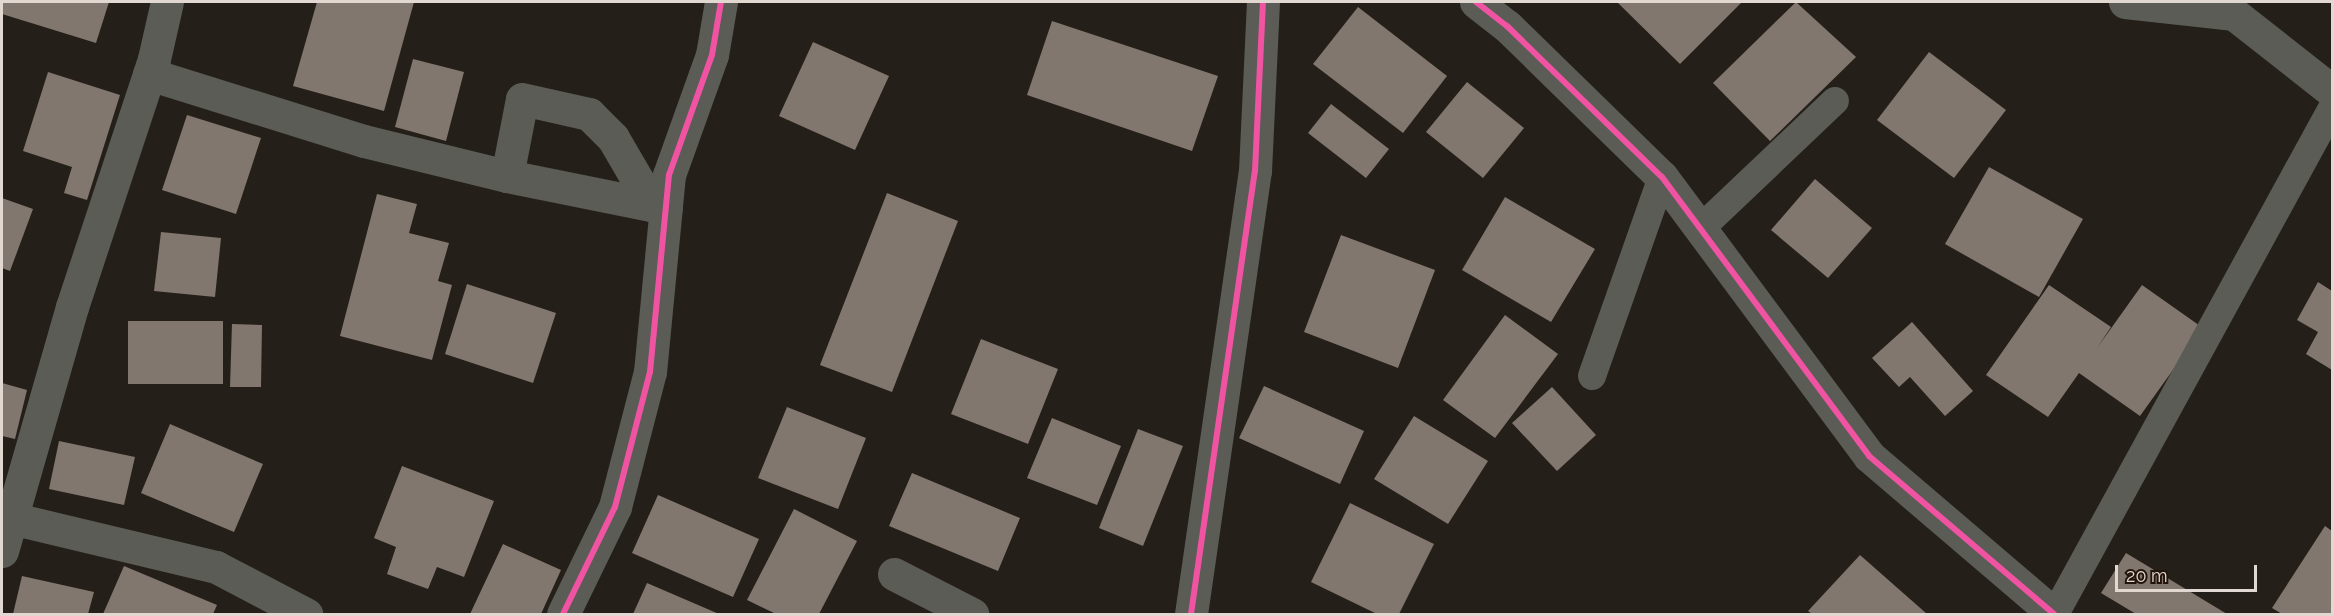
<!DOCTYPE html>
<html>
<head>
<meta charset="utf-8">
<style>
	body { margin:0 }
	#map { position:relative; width:2334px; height:616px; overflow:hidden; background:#251f19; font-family:Raleway,sans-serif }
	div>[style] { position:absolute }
	.building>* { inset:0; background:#81776e }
	.service>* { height:28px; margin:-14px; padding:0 14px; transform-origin:14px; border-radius:14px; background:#5b5c56 }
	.minor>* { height:33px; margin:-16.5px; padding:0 16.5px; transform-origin:16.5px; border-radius:16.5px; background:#5b5c56 }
	.tertiary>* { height:33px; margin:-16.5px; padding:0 16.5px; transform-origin:16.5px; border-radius:16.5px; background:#5b5c56 }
	.cycleway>* { height:6px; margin:-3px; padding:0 3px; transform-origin:3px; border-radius:3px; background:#f153a3 }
	span { translate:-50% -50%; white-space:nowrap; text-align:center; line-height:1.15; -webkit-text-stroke:6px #22140a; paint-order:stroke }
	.frame { position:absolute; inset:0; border:3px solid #e1d8d1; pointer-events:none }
	.scale { position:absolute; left:2115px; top:565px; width:142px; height:27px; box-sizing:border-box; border:3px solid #e1d8d1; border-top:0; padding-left:8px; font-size:18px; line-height:21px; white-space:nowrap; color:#e1d8d1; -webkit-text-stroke:4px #22140a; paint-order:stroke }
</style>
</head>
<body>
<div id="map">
	<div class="building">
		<div style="clip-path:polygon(2px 2px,109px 2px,96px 43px,2px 14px)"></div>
		<div style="clip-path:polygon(317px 2px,414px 2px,384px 111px,293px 86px)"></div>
		<div style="clip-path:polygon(1617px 2px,1742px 2px,1680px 64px)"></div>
		<div style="clip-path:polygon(1796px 2px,1856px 57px,1770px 141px,1713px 83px)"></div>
		<div style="clip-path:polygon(1358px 7px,1447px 76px,1403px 133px,1313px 64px)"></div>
		<div style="clip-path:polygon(1052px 21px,1218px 76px,1192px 151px,1027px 95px)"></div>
		<div style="clip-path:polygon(813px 42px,889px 76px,855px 150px,779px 116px)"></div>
		<div style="clip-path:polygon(1929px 52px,2006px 110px,1954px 178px,1877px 120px)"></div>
		<div style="clip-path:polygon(413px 59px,464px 72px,446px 141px,395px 127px)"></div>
		<div style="clip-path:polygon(48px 72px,120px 95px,87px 200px,64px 193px,72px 167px,23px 151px)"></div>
		<div style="clip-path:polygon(1467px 82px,1524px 128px,1483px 178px,1426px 132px)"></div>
		<div style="clip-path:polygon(1331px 104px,1389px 149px,1366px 178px,1308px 133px)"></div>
		<div style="clip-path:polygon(187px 115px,261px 138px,236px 214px,162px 190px)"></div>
		<div style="clip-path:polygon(1989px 167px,2083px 219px,2039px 297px,1945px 244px)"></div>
		<div style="clip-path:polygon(1815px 179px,1872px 228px,1828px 278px,1771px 230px)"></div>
		<div style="clip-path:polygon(887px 193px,958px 221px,892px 392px,820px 365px)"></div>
		<div style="clip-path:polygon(377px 194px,417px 204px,409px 233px,449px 243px,438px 281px,452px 285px,432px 360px,340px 336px)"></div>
		<div style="clip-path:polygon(1505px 197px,1595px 249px,1551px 322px,1462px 270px)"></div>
		<div style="clip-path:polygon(2px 198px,33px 209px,10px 271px,2px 268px)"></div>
		<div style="clip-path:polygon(161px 232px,221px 238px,215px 297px,154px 291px)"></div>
		<div style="clip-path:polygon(1341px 235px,1435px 270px,1398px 368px,1304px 332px)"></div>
		<div style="clip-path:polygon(2318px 282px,2332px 291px,2332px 370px,2306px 354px,2318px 332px,2297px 320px)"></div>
		<div style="clip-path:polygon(467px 284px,556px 313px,533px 383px,445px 354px)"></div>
		<div style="clip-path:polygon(2049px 285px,2111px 327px,2097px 348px,2142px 285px,2203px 328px,2140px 416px,2079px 373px,2048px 417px,1986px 375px)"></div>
		<div style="clip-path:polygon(1505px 315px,1558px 354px,1495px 438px,1443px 400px)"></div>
		<div style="clip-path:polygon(128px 321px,223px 321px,223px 384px,128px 384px)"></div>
		<div style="clip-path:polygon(1912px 322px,1973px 391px,1945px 416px,1910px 377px,1899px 387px,1872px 358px)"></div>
		<div style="clip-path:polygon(232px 324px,262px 325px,261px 387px,230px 387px)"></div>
		<div style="clip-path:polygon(981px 339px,1058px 369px,1028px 444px,951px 414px)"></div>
		<div style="clip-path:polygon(2px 383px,27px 390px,15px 439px,2px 436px)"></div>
		<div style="clip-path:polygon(1264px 386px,1364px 431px,1340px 484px,1239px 438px)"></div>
		<div style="clip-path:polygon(1552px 387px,1596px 435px,1557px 471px,1512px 423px)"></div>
		<div style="clip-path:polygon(787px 407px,866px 438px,838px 509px,758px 478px)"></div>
		<div style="clip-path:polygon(1414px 416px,1488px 461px,1448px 524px,1374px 479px)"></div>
		<div style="clip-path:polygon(1052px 418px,1121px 446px,1097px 505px,1027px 478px)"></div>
		<div style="clip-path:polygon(170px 424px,263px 464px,234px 532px,141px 493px)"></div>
		<div style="clip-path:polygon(1138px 429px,1183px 446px,1143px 546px,1099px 528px)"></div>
		<div style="clip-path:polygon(59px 441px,135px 457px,124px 505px,49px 489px)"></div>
		<div style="clip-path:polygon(402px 466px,494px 501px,464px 577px,437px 567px,428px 589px,387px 574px,396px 547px,374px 538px)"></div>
		<div style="clip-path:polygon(912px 473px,1020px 518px,998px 571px,889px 526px)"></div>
		<div style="clip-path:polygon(658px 495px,759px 539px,733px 597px,632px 553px)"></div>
		<div style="clip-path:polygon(1350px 503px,1434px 544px,1399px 614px,1377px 614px,1311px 582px)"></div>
		<div style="clip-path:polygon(794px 509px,857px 541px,819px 614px,776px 614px,747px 600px)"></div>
		<div style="clip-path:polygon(2325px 526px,2332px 531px,2332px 614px,2282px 614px,2272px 608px)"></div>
		<div style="clip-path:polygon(503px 544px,561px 570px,541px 614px,470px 614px)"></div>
		<div style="clip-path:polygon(2126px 553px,2227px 614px,2136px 614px,2101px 593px)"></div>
		<div style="clip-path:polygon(1860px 555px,1927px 614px,1812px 614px,1808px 611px)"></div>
		<div style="clip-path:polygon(124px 566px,217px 605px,213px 614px,103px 614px)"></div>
		<div style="clip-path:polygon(22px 576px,94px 592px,88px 614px,13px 614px)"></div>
		<div style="clip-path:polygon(647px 583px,719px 614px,633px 614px)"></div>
	</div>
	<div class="service">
		<div style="left:1700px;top:229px;width:186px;rotate:-43.5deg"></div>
		<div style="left:1592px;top:376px;width:211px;rotate:-70.6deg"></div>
		<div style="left:2055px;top:614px;width:577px;rotate:-61.3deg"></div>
	</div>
	<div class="minor">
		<div style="left:2125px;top:2px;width:110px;rotate:6.3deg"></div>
		<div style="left:2234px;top:14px;width:125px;rotate:38.2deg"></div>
		<div style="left:149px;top:74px;width:225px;rotate:17.3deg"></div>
		<div style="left:364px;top:141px;width:147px;rotate:13.8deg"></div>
		<div style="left:507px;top:176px;width:162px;rotate:11.4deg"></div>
		<div style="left:507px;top:176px;width:78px;rotate:-79deg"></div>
		<div style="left:522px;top:99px;width:69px;rotate:12.6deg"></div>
		<div style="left:589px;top:114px;width:34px;rotate:45deg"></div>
		<div style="left:613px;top:138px;width:78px;rotate:59.8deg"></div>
		<div style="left:2px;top:516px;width:220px;rotate:13.4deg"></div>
		<div style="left:216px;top:567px;width:102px;rotate:27.6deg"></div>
		<div style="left:2px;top:551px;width:254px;rotate:-74deg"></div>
		<div style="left:72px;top:307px;width:261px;rotate:-71.7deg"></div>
		<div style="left:154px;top:59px;width:58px;rotate:-77.2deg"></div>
		<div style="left:894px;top:574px;width:88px;rotate:27.1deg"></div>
		<div style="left:563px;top:614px;width:119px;rotate:-64.1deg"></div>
		<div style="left:615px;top:507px;width:139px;rotate:-75.5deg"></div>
		<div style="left:650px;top:372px;width:198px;rotate:-84.5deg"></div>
		<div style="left:669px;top:175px;width:127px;rotate:-70.3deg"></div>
		<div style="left:712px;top:55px;width:54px;rotate:-80.4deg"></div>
		<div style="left:1191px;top:614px;width:448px;rotate:-81.8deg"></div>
		<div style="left:1255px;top:171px;width:169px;rotate:-87.3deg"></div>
	</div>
	<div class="tertiary">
		<div style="left:1476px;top:2px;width:39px;rotate:38deg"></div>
		<div style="left:1507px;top:26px;width:216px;rotate:44.3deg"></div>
		<div style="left:1662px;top:177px;width:347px;rotate:53.4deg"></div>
		<div style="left:1869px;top:456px;width:243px;rotate:40.5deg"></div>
	</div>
	<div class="cycleway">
		<div style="left:1476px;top:2px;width:39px;rotate:38deg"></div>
		<div style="left:1507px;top:26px;width:216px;rotate:44.3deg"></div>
		<div style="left:1662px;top:177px;width:347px;rotate:53.4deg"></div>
		<div style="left:1869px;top:456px;width:243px;rotate:40.5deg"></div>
		<div style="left:563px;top:614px;width:119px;rotate:-64.1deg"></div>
		<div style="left:615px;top:507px;width:139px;rotate:-75.5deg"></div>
		<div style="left:650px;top:372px;width:198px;rotate:-84.5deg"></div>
		<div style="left:669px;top:175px;width:127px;rotate:-70.3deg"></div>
		<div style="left:712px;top:55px;width:54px;rotate:-80.4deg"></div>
		<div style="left:1191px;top:614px;width:448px;rotate:-81.8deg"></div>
		<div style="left:1255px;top:171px;width:169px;rotate:-87.3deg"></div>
	</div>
	<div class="frame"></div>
	<div class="scale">20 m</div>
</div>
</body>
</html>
